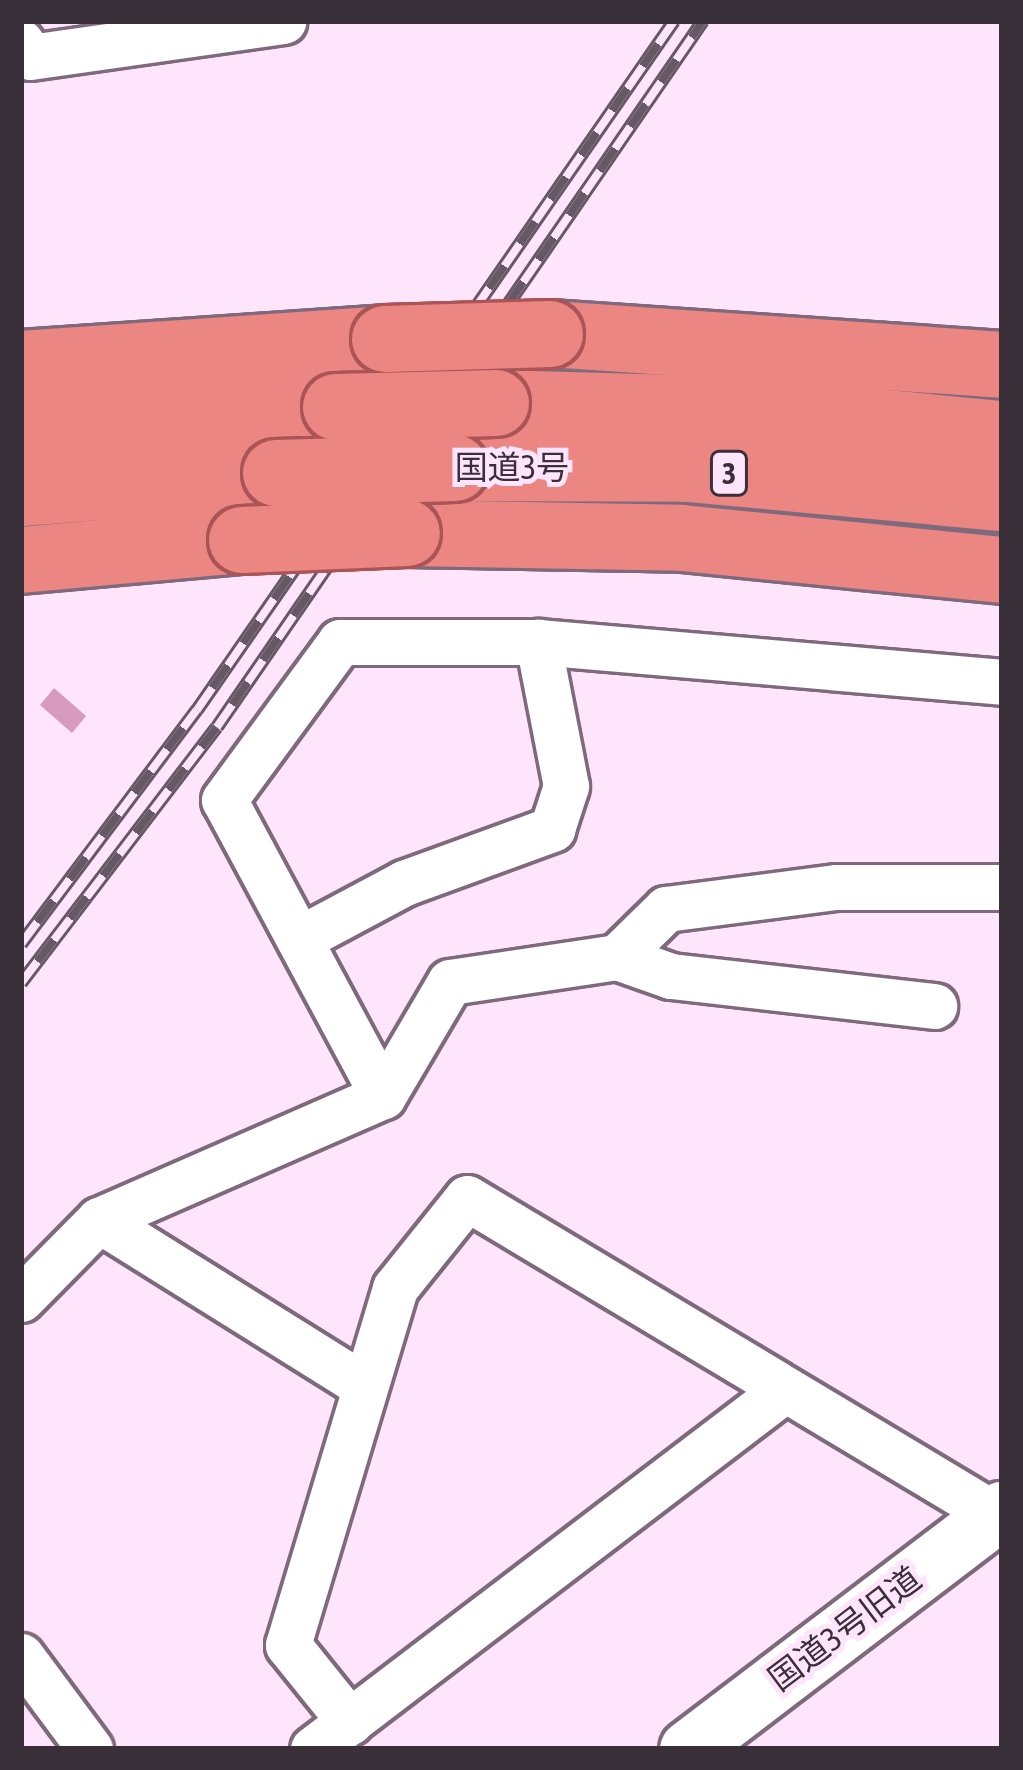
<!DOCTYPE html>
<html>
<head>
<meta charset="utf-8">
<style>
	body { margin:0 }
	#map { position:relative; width:1023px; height:1770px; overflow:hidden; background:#fee5fc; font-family:"Asap Condensed","Noto Sans JP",sans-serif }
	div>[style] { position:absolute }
	.building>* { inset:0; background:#d69bbd }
	.roads { filter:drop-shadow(3px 0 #7e697d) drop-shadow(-3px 0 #7e697d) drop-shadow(0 3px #7e697d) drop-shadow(0 -3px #7e697d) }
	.minor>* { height:45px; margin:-22.5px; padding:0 22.5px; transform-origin:22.5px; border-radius:22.5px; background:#fff }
	.tertiary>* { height:57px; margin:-28.5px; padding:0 28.5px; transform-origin:28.5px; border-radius:28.5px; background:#fff }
	.trunk>* { height:66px; margin:-33px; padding:0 33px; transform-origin:33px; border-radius:33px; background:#ec8683 }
	.rail>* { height:14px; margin-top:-7px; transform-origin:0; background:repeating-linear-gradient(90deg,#fee5fc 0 27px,#665965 0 54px); box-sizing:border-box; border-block:3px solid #665965 }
	.bridges { filter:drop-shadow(3px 0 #ab5455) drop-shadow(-3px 0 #ab5455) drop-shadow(0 3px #ab5455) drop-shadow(0 -3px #ab5455) }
	.trunk-bridge>* { height:66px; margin:-33px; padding:0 33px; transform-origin:33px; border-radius:33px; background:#ec8683 }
	span { translate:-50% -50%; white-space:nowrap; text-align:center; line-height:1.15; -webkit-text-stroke:10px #fee5fc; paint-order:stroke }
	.shield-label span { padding:3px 9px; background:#fee5fc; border:3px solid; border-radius:9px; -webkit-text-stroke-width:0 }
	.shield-label { font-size:30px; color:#3a3039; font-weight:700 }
	.street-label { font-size:33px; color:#3a3039 }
	.frame { position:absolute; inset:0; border:24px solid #3a3039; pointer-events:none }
</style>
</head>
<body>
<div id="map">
	<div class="building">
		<div style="clip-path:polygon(54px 688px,86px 716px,72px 733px,40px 705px)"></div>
	</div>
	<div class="roads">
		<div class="minor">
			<div style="left:21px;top:42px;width:17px;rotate:59deg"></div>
			<div style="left:30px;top:57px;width:256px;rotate:-8.1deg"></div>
			<div style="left:301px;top:938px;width:117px;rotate:-28.1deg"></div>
			<div style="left:404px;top:883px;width:158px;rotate:-20deg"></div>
			<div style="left:552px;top:829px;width:45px;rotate:-72deg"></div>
			<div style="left:566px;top:786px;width:147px;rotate:-101deg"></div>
			<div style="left:617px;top:957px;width:57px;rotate:19.4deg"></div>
			<div style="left:671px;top:976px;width:265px;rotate:6.5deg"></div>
			<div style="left:383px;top:1096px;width:336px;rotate:-118.2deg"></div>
			<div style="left:224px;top:800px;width:196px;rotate:-53.7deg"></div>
			<div style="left:340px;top:642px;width:198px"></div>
			<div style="left:538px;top:642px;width:466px;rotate:4.9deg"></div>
			<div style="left:99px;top:1220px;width:309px;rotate:32deg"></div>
			<div style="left:21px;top:1299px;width:111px;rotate:-45.4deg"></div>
			<div style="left:99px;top:1220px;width:310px;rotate:-23.6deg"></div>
			<div style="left:383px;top:1096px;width:132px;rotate:-59.6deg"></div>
			<div style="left:450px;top:982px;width:169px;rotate:-8.5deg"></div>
			<div style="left:617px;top:957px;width:69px;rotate:-44.4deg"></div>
			<div style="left:666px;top:909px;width:171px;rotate:-7.4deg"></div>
			<div style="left:836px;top:887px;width:166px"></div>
			<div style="left:21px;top:1656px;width:116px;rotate:53.4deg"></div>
			<div style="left:350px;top:1722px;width:99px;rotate:-128.8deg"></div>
			<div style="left:288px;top:1645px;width:373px;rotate:-73.3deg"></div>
			<div style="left:395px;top:1288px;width:115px;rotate:-51.3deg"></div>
			<div style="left:467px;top:1198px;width:624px;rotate:30.96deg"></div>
			<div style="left:313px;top:1749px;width:591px;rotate:-37.3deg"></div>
		</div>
		<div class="tertiary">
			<div style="left:688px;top:1749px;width:395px;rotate:-37.3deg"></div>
		</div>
		<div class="trunk">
			<div style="left:550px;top:334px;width:453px;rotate:3.9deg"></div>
			<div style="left:21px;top:364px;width:365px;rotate:-3.9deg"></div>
			<div style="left:496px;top:403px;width:252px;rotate:1.6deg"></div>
			<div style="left:748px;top:410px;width:255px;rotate:5.4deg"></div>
			<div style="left:21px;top:429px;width:316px;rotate:-4deg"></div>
			<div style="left:455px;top:468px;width:233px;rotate:0.2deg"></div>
			<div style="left:688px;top:469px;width:315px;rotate:5.3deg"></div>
			<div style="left:21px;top:493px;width:256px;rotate:-4.5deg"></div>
			<div style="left:407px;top:533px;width:275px;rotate:1deg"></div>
			<div style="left:682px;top:538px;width:322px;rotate:5.7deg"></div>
			<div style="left:21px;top:560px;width:222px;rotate:-5.2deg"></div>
		</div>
	</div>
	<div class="rail">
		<div style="left:21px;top:944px;width:293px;rotate:-53.1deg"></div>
		<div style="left:197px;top:710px;width:838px;rotate:-55.3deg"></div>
		<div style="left:21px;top:983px;width:322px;rotate:-52.6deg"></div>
		<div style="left:217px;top:727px;width:857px;rotate:-55.46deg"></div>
	</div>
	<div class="bridges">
		<div class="trunk-bridge">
			<div style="left:385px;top:339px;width:165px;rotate:-1.7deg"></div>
			<div style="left:336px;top:407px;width:160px;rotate:-1.4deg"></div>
			<div style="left:276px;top:473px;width:179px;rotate:-1.6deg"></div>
			<div style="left:242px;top:540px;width:165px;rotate:-2.4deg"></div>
		</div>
	</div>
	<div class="shield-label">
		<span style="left:729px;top:473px">3</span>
	</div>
	<div class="street-label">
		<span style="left:512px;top:468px">国道3号</span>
		<span style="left:845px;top:1629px;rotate:-37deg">国道3号旧道</span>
	</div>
	<div class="frame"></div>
</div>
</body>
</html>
